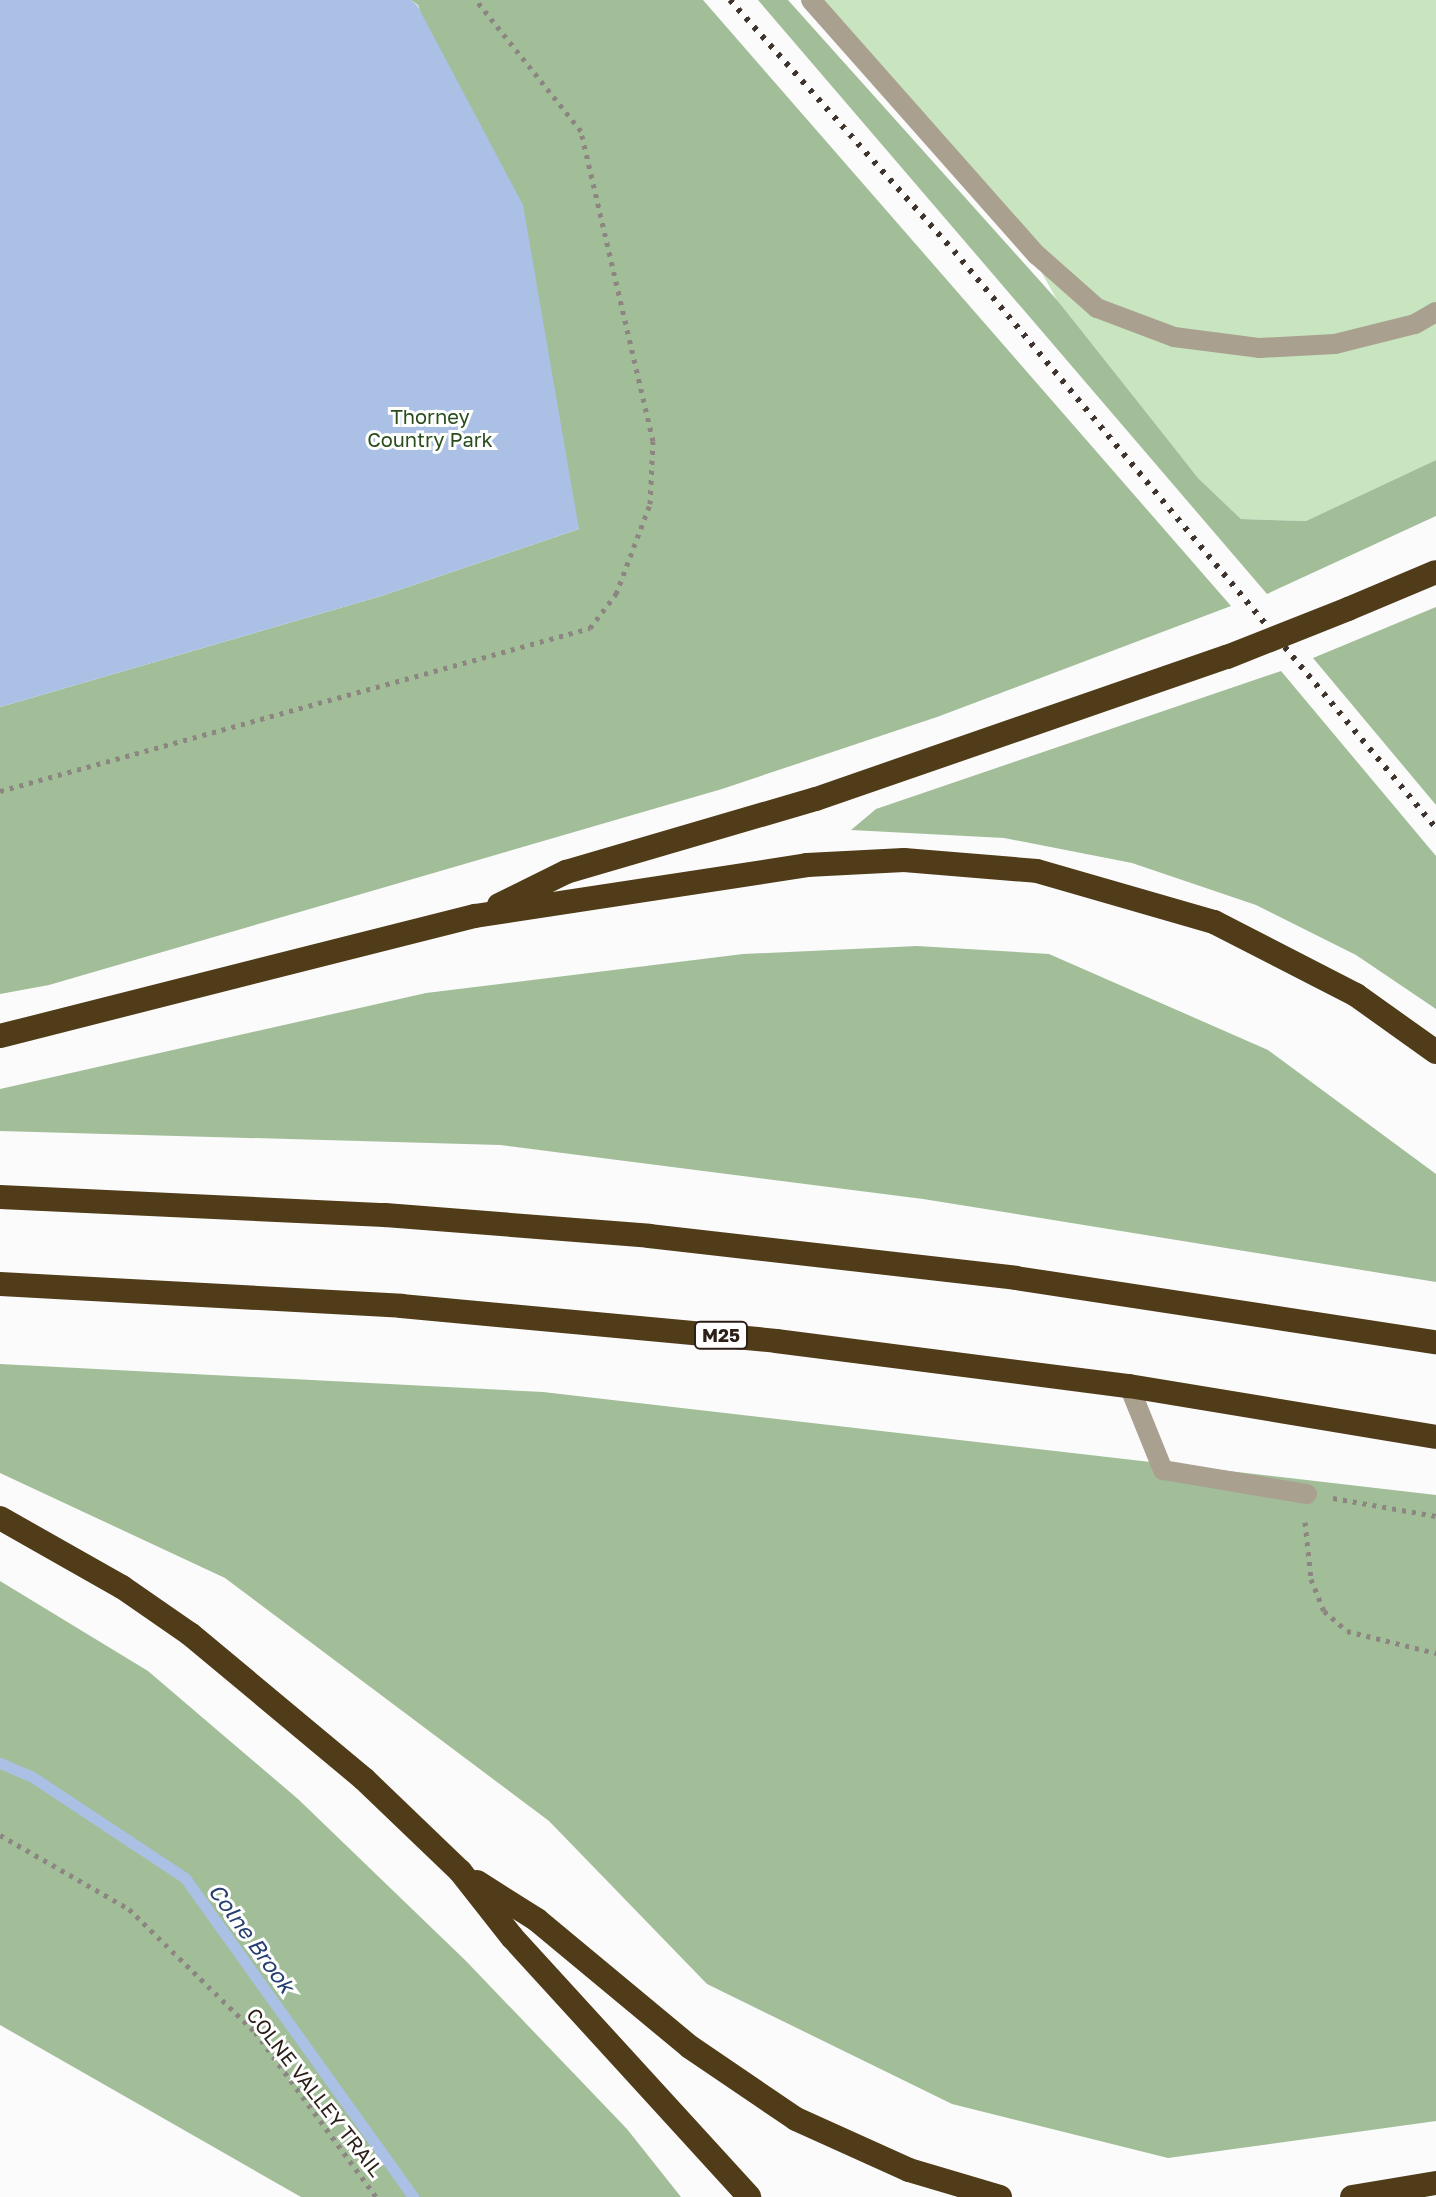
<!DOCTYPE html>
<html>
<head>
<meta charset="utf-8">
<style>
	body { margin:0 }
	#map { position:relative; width:1436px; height:2197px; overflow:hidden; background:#fbfbfb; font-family:"Golos Text",sans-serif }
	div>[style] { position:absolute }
	.green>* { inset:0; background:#c8e5bf }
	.forest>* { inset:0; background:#a2be99 }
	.water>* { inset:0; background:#aac0e5 }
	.stream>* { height:11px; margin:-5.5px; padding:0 5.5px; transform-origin:5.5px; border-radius:5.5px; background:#aac0e5 }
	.path>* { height:5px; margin-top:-2.5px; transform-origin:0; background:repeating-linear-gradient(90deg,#8c8581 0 4px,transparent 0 10px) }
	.minor>* { height:20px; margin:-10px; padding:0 10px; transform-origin:10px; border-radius:10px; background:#aaa08f }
	.highway>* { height:24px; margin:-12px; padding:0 12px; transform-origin:12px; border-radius:12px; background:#503c18 }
	.rail>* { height:6px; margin-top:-3px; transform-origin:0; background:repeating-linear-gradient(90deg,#40352e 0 4px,transparent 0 12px) }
	.highway-bridge>* { height:24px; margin:-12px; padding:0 12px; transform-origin:12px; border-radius:12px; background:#503c18 }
	span { translate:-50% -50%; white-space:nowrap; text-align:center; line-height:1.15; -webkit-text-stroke:6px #fff; paint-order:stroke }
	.shield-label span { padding:2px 6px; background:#fff; border:2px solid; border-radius:6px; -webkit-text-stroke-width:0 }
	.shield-label { font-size:18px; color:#2b1f17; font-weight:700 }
	.park-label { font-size:20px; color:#294e1c }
	.street-label { font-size:20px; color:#2b1f17 }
	.water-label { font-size:22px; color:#254070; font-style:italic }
</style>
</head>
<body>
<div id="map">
	<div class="green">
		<div style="clip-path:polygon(822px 0,1436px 0,1436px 460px,1306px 521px,1241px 519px,1198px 478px,1112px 373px,1057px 300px,1023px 239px)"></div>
	</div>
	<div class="forest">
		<div style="clip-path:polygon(411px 0,703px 0,1231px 606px,937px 717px,722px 789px,49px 985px,0 994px,0 707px,381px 596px,579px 529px,418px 5px)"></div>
		<div style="clip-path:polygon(758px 0,788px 0,1057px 300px,1198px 478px,1241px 519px,1306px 521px,1436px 460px,1436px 516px,1267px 594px)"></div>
		<div style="clip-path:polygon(1436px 607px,1436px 805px,1313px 658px)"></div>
		<div style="clip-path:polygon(1281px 671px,1436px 856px,1436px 1009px,1356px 955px,1256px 905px,1132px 863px,1004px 838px,851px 830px,876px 809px)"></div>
		<div style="clip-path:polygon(917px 946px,1049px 954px,1268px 1050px,1436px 1174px,1436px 1282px,923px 1199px,500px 1145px,0 1131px,0 1089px,426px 993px,743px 954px)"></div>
		<div style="clip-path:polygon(0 1364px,543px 1392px,1436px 1495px,1436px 2121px,1168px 2158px,952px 2104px,707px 1984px,549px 1821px,225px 1578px,0 1473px)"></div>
		<div style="clip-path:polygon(0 1581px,148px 1671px,298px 1799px,466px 1961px,627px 2129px,681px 2197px,301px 2197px,0 2025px)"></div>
	</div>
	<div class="water">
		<div style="clip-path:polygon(0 0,411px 0,417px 5px,523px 205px,579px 529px,381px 596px,0 707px)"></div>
	</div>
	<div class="stream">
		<div style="left:0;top:1763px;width:34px;rotate:23deg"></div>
		<div style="left:31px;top:1776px;width:185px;rotate:33.5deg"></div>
		<div style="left:185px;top:1878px;width:392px;rotate:54.4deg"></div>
	</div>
	<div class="path">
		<div style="left:0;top:791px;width:612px;rotate:-15.44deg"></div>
		<div style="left:590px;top:628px;width:43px;rotate:-52.6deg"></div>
		<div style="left:616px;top:594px;width:96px;rotate:-69.3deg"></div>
		<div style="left:650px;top:504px;width:63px;rotate:-87.3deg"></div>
		<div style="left:653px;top:441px;width:318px;rotate:-103.1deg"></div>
		<div style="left:581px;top:131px;width:168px;rotate:-128.7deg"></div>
		<div style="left:1333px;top:1498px;width:105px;rotate:9.9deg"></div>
		<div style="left:1305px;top:1522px;width:57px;rotate:84deg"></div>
		<div style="left:1311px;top:1579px;width:35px;rotate:68deg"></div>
		<div style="left:1324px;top:1611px;width:30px;rotate:41deg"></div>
		<div style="left:1347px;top:1631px;width:92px;rotate:13.9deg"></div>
		<div style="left:0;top:1835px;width:149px;rotate:29.8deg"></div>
		<div style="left:129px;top:1909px;width:176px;rotate:44.3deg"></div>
		<div style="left:255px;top:2032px;width:205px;rotate:53.7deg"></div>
	</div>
	<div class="minor">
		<div style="left:811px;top:0;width:341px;rotate:48.5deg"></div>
		<div style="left:1037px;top:255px;width:80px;rotate:41.5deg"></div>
		<div style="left:1097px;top:308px;width:82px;rotate:20.6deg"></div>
		<div style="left:1174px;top:337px;width:87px;rotate:7.3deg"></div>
		<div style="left:1260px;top:348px;width:75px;rotate:-3.1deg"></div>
		<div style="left:1335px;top:344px;width:82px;rotate:-14deg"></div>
		<div style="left:1415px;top:324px;width:24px;rotate:-30deg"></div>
		<div style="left:1129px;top:1386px;width:91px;rotate:68deg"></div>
		<div style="left:1163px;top:1470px;width:146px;rotate:9.5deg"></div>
	</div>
	<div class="highway">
		<div style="left:1348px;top:609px;width:95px;rotate:-22.8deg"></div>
		<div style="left:499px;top:905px;width:75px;rotate:-26.2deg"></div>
		<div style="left:566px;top:872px;width:260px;rotate:-16.3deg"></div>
		<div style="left:816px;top:799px;width:435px;rotate:-19.1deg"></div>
		<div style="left:0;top:1036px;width:490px;rotate:-14.2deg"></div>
		<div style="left:475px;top:916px;width:336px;rotate:-8.7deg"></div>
		<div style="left:807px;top:865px;width:97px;rotate:-3deg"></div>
		<div style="left:904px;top:860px;width:133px;rotate:4.7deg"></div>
		<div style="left:1037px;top:871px;width:184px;rotate:16.1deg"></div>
		<div style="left:1214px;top:922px;width:160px;rotate:27.2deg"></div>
		<div style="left:1356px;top:995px;width:98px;rotate:35.5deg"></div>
		<div style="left:0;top:1197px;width:385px;rotate:2.7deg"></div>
		<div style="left:385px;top:1215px;width:265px;rotate:4.5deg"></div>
		<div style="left:649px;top:1236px;width:369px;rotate:6.5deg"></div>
		<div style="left:1016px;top:1278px;width:425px;rotate:8.7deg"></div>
		<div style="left:0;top:1284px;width:402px;rotate:3.1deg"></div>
		<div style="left:401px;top:1306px;width:377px;rotate:5.3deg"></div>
		<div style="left:776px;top:1341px;width:356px;rotate:7.3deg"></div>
		<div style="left:1129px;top:1386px;width:311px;rotate:9.4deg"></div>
		<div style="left:0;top:1518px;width:140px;rotate:29.5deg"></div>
		<div style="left:122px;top:1587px;width:83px;rotate:34.7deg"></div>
		<div style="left:190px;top:1634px;width:226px;rotate:39.8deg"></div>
		<div style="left:364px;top:1779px;width:133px;rotate:43.8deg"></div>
		<div style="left:460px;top:1871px;width:84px;rotate:51.8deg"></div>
		<div style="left:512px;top:1937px;width:352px;rotate:47.6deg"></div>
		<div style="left:477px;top:1882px;width:71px;rotate:32.3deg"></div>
		<div style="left:537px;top:1920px;width:199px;rotate:39.7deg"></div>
		<div style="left:690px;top:2047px;width:128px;rotate:34.2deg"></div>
		<div style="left:796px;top:2119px;width:124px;rotate:24.3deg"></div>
		<div style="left:909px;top:2170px;width:95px;rotate:16.5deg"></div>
		<div style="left:1352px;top:2197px;width:85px;rotate:-9.5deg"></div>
	</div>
	<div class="rail">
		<div style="left:730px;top:0;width:336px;rotate:48.3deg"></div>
		<div style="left:954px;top:251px;width:752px;rotate:50.13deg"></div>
	</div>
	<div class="highway-bridge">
		<div style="left:1227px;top:657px;width:130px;rotate:-21.6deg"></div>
	</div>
	<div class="shield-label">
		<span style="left:721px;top:1335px">M25</span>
	</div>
	<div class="park-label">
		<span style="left:430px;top:428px">Thorney<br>Country Park</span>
	</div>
	<div class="street-label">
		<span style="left:315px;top:2092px;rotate:52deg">COLNE VALLEY TRAIL</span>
	</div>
	<div class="water-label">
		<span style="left:252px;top:1938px;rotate:54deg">Colne Brook</span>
	</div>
</div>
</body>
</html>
